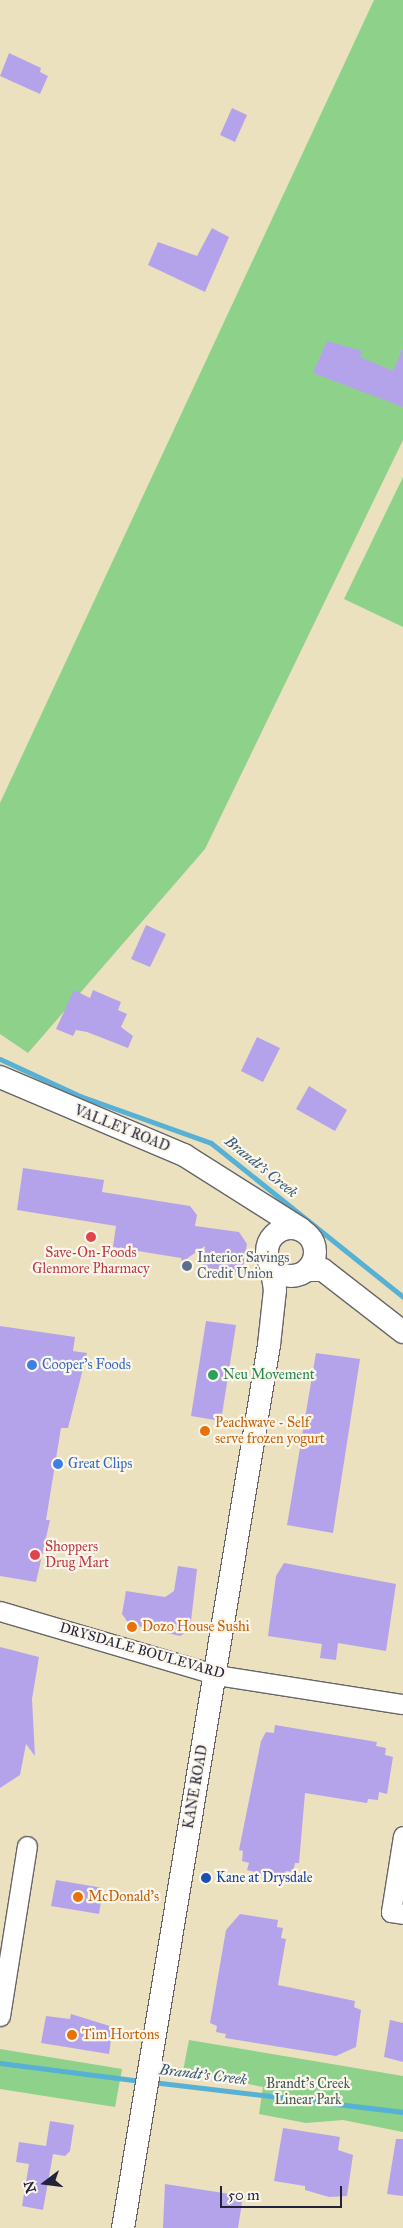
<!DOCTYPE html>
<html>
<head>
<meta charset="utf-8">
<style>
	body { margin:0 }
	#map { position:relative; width:403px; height:2228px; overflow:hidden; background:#ebe1bf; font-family:"IM FELL Great Primer",serif }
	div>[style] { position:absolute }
	.green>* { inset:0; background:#8dd18a }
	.stream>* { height:5px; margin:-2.5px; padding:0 2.5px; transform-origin:2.5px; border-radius:2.5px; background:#56b1d4 }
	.building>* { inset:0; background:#b4a3ea }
	.roads { filter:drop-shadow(1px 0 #686569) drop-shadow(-1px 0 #686569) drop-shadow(0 1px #686569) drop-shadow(0 -1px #686569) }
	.minor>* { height:19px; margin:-9.5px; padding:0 9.5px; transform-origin:9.5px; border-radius:9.5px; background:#fff }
	.tertiary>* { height:22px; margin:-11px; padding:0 11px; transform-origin:11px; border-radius:11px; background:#fff }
	.tertiary>.ring { margin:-11px; padding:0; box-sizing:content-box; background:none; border:22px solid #fff; border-radius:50% }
	.dots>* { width:14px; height:14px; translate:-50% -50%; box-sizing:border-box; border:2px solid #fbf7ec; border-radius:50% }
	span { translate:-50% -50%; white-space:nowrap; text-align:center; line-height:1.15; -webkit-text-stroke:4.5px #fbf7ec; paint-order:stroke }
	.street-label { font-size:14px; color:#22223b }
	.health-label { font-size:14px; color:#be3a42 }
	.left { translate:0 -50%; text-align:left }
	.service-label { font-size:14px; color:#4e5e75 }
	.shop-label { font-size:14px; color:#366cbe }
	.leisure-label { font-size:14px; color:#27864d }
	.food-label { font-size:14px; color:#c56008 }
	.transit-label { font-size:14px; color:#164399 }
	.park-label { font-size:14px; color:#425753 }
	.water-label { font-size:15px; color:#375b78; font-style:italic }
	.north { position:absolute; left:20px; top:2158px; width:50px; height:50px; -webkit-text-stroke:4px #fbf7ec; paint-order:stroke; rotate:255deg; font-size:14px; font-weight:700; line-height:20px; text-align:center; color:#22223b }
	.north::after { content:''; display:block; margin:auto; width:18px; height:22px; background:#22223b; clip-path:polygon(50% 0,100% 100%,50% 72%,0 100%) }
	.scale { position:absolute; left:220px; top:2186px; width:122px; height:22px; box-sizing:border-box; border:2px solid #22223b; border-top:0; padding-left:6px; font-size:15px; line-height:18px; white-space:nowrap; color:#22223b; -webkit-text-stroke:4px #fbf7ec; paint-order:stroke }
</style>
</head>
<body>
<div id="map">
	<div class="green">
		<div style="clip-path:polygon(374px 0,403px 0,403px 440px,205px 849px,28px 1053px,0 1034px,0 803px)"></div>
		<div style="clip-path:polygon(403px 477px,403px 627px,344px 599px)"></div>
		<div style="clip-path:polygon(189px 2040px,403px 2076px,403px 2132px,343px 2120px,306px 2123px,259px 2114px,263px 2087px,183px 2071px)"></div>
		<div style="clip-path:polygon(0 2049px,122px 2069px,115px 2107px,0 2089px)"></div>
	</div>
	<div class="stream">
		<div style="left:0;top:1059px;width:88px;rotate:24.8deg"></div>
		<div style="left:80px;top:1096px;width:139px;rotate:19.7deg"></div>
		<div style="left:211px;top:1143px;width:246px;rotate:38.7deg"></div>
		<div style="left:0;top:2063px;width:142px;rotate:7.3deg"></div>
		<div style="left:152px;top:2082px;width:253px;rotate:6.8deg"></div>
	</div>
	<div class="building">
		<div style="clip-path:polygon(9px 53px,41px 68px,40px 72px,48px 76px,40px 94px,0 76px)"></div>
		<div style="clip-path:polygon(232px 108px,247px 115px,235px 142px,220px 135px)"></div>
		<div style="clip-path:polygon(212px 228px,229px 237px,205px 292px,148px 265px,158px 242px,197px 256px)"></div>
		<div style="clip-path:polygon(327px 341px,362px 351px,360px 357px,393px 371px,403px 348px,403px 407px,313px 373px)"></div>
		<div style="clip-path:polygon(146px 925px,166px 934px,150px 967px,131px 959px)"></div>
		<div style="clip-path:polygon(74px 990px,90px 998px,93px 990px,121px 1002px,118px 1010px,127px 1014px,121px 1027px,133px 1036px,128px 1048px,87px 1032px,76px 1030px,73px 1036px,56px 1029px)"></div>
		<div style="clip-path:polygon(257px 1037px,280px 1048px,263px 1082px,241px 1071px)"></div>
		<div style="clip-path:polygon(309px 1086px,347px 1110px,335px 1131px,296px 1109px)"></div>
		<div style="clip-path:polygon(23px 1168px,104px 1180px,102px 1192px,190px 1206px,197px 1215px,195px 1226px,239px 1232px,247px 1244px,242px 1273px,202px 1267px,205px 1246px,182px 1262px,181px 1258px,113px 1247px,116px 1226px,17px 1210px)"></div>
		<div style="clip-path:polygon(206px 1321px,236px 1325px,221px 1421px,191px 1416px)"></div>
		<div style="clip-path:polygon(0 1326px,75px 1337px,73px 1351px,87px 1353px,68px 1428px,61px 1428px,46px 1520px,50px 1520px,36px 1582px,0 1576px)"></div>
		<div style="clip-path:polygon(316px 1353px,360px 1359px,333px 1533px,287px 1525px)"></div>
		<div style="clip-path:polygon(284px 1563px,396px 1584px,386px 1651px,338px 1643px,336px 1660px,320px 1658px,322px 1644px,268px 1636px,276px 1576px)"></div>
		<div style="clip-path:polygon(178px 1566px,197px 1569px,190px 1630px,180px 1636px,129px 1624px,122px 1614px,126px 1591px,165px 1597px,174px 1591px)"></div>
		<div style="clip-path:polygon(0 1647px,39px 1657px,32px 1699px,35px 1756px,26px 1744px,20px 1775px,0 1788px)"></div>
		<div style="clip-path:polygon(275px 1725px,377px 1742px,376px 1746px,386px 1748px,385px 1755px,393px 1757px,387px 1794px,379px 1792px,378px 1800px,368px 1799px,367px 1803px,305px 1793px,299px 1863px,295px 1863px,293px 1872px,286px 1871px,284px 1879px,247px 1870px,249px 1863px,242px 1861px,243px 1851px,239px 1850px,261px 1741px,266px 1732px,274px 1733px)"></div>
		<div style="clip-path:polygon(56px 1880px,103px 1888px,99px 1914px,51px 1906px)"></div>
		<div style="clip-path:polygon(240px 1914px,278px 1920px,277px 1927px,283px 1928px,281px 1938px,286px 1939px,278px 1985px,355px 2001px,354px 2007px,361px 2010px,356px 2047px,336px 2056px,225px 2038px,226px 2034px,216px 2032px,217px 2026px,210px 2023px,226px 1930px)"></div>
		<div style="clip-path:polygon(71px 2014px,113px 2027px,109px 2054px,41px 2043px,46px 2016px,70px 2019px)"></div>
		<div style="clip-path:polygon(390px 2020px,403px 2023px,403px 2062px,384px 2057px)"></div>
		<div style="clip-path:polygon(50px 2121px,74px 2125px,70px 2151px,65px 2156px,53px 2154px,43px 2210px,22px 2206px,29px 2164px,16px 2162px,19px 2142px,46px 2146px)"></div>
		<div style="clip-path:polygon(283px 2128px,340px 2137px,338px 2150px,353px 2155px,347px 2196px,329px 2197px,305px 2190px,305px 2186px,274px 2181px)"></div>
		<div style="clip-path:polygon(396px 2139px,403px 2139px,403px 2196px,387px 2194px)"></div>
		<div style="clip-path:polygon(165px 2184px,243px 2196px,238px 2228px,163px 2228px)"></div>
	</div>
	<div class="roads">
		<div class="minor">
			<div style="left:0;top:1611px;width:226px;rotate:16.4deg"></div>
			<div style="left:217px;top:1675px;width:188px;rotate:8.9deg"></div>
			<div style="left:403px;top:1836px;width:77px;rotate:99deg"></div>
			<div style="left:391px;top:1912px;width:12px;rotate:9deg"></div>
			<div style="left:0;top:2016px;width:172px;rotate:-81deg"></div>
		</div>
		<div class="tertiary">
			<div style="left:0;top:1077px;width:200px;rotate:23deg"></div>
			<div style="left:184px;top:1155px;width:138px;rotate:32.3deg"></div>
			<div class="ring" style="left:267px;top:1228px;width:26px;height:26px"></div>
			<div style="left:307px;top:1270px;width:16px"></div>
			<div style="left:323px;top:1270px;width:101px;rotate:37.8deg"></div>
			<div style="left:123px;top:2228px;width:895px;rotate:-80.61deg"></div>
			<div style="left:269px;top:1345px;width:55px;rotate:-83.8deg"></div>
			<div style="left:275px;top:1290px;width:24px;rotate:-99deg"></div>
		</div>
	</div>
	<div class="dots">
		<div style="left:91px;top:1237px;background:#e0444e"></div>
		<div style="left:187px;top:1266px;background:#5c6f8a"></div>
		<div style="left:32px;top:1365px;background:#3f7fe0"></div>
		<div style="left:213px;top:1375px;background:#2e9e5b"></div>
		<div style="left:205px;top:1431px;background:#e8710a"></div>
		<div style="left:58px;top:1464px;background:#3f7fe0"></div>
		<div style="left:35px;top:1555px;background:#e0444e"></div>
		<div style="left:132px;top:1627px;background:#e8710a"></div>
		<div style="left:206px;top:1878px;background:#1a4fb4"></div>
		<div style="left:78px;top:1897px;background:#e8710a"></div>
		<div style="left:72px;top:2035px;background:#e8710a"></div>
	</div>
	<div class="street-label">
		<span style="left:122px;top:1129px;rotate:22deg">VALLEY ROAD</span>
		<span style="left:142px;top:1651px;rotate:16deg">DRYSDALE BOULEVARD</span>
		<span style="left:196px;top:1787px;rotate:-80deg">KANE ROAD</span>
	</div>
	<div class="health-label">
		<span style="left:91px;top:1261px">Save-On-Foods<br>Glenmore Pharmacy</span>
		<span class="left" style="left:45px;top:1555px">Shoppers<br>Drug Mart</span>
	</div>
	<div class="service-label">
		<span class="left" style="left:197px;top:1266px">Interior Savings<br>Credit Union</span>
	</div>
	<div class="shop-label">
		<span class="left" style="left:42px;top:1365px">Cooper's Foods</span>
		<span class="left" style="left:68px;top:1464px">Great Clips</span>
	</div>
	<div class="leisure-label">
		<span class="left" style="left:223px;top:1375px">Neu Movement</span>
	</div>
	<div class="food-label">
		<span class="left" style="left:215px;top:1431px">Peachwave - Self<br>serve frozen yogurt</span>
		<span class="left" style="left:142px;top:1627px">Dozo House Sushi</span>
		<span class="left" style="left:88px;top:1897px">McDonald's</span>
		<span class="left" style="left:82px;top:2035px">Tim Hortons</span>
	</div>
	<div class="transit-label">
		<span class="left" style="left:216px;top:1878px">Kane at Drysdale</span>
	</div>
	<div class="park-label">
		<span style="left:308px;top:2092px">Brandt's Creek<br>Linear Park</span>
	</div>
	<div class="water-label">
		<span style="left:261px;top:1167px;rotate:39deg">Brandt's Creek</span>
		<span style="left:203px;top:2075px;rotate:7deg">Brandt's Creek</span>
	</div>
	<div class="north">N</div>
	<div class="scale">50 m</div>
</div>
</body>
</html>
